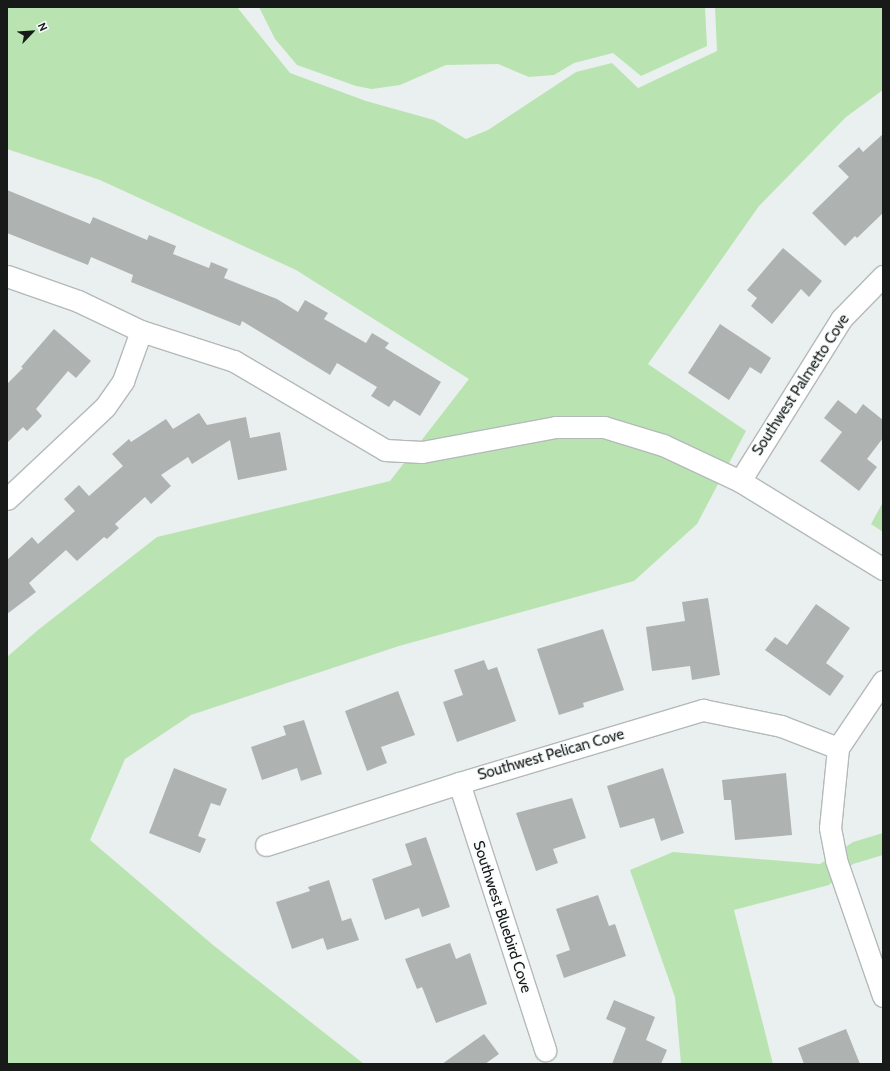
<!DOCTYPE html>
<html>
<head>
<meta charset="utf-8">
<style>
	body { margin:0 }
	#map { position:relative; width:890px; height:1071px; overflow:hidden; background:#eaf0ef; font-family:Cabin,sans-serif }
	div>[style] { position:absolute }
	.green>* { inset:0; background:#b9e4b1 }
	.building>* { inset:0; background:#aeb3b1 }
	.roads { filter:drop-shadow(1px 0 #b4bab9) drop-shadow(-1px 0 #b4bab9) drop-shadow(0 1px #b4bab9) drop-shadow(0 -1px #b4bab9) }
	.minor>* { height:21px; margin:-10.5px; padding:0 10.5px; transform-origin:10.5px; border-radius:10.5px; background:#fff }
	span { translate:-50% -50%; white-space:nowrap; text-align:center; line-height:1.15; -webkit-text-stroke:3px #f7fdfc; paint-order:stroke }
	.street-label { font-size:15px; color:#181a19 }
	.frame { position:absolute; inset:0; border:8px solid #181a19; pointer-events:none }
	.north { position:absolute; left:12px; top:12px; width:40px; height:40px; -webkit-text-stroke:3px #f7fdfc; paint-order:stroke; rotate:65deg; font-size:11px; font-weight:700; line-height:16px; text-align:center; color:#181a19 }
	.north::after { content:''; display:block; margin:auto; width:14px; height:18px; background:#181a19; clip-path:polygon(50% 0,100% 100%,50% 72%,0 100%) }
</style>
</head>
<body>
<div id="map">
	<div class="green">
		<div style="clip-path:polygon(7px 7px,237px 7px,290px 73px,366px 101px,434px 120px,466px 139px,488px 130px,576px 72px,612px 63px,638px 88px,717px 51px,715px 7px,883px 7px,883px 90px,846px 117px,759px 206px,648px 364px,746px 431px,697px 524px,634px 581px,399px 646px,191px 715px,125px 759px,90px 840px,213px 945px,364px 1064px,7px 1064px,7px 657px,38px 630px,157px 537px,390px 481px,469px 379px,296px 270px,100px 180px,7px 149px)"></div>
		<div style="clip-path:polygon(259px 7px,705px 7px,707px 46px,641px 76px,613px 53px,574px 63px,554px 75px,529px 77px,498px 64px,446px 65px,400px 85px,372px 89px,356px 86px,297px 65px,275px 39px)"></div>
		<div style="clip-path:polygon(883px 502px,883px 532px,871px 524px)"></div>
		<div style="clip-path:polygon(883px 833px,883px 855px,853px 864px,829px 885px,734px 910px,773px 1064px,681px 1064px,675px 997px,630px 870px,673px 852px,820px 864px,853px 842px)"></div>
	</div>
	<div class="building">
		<div style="clip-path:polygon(883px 134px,883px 213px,857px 238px,855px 236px,845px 246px,812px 213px,849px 177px,838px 166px,859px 147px,863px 152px)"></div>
		<div style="clip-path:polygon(7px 190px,90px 224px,93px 217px,147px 240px,149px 235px,176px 246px,173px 254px,209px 268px,211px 262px,228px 269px,224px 278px,277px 299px,298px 312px,305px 300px,328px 313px,324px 319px,366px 343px,372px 333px,389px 343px,385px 348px,441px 382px,420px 416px,394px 400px,389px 407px,371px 396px,377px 387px,337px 363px,330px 375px,242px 321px,240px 326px,131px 282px,133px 275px,91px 257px,88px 265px,7px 233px)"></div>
		<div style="clip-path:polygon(783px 248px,822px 281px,809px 297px,801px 289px,772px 324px,751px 306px,757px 298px,747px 290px)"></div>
		<div style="clip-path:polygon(720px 324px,771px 358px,761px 374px,750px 367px,729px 400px,688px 373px)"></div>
		<div style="clip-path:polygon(54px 329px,91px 361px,76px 378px,68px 371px,36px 409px,42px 416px,27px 431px,23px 427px,7px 443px,7px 384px,23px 368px,21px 367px)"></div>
		<div style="clip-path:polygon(838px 400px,856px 414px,863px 404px,883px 420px,883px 438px,867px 459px,877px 467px,859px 491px,820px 461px,842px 432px,824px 418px)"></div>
		<div style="clip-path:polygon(199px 413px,207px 425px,246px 417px,250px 438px,280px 432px,287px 470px,238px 480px,230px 440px,192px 464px,188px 457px,161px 475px,171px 486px,151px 504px,145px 497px,115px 524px,119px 528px,107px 539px,104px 537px,77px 561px,66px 550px,29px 583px,36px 592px,7px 614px,7px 560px,32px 537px,38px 544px,75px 511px,64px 499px,79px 485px,89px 496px,123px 466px,112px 454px,129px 439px,131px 442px,166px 419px,173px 429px)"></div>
		<div style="clip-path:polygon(708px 598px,720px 675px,692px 680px,690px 666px,652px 671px,646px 627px,685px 621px,682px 602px)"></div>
		<div style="clip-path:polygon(816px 604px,850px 628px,826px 663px,844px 676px,830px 696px,765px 650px,775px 637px,787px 645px)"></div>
		<div style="clip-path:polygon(603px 629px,624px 690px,583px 703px,584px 707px,559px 715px,537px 649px)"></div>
		<div style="clip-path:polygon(484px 660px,488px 670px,497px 667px,516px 721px,457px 742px,443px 702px,463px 695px,454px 670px)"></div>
		<div style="clip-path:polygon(398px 691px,415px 735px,381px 747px,387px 763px,367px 771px,345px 711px)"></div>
		<div style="clip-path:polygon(304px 720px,322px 774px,301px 781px,297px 768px,262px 780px,251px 747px,286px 735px,283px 726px)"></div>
		<div style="clip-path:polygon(174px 768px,227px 789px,220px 806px,211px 803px,198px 836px,206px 839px,200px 853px,149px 833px)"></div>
		<div style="clip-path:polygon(663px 768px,684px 833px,661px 841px,654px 818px,620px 828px,607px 786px)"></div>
		<div style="clip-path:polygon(786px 773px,792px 835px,735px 840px,731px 800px,724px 800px,722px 780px)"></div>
		<div style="clip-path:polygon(572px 798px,586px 838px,553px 849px,558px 863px,536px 871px,516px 813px)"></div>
		<div style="clip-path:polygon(426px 837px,450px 907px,422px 917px,419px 908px,385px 920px,372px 879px,412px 865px,405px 844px)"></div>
		<div style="clip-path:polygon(329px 880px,342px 921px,351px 918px,359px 940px,327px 950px,323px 938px,292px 949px,276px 902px,310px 891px,308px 887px)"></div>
		<div style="clip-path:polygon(598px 895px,609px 926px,615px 924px,626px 956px,564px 978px,556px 955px,570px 950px,556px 909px)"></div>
		<div style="clip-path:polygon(450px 943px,456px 959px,470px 953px,487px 1004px,436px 1023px,422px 987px,417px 989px,405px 959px)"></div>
		<div style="clip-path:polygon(614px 1000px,655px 1017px,646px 1040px,667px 1050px,661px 1064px,612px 1064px,626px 1028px,606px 1019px)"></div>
		<div style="clip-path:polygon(846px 1029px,860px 1064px,804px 1064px,798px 1048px)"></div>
		<div style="clip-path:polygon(484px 1034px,499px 1054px,485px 1064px,442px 1064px)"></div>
	</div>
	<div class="roads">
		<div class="minor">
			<div style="left:7px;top:276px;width:75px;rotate:19.4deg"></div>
			<div style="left:78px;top:301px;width:70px;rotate:25.5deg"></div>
			<div style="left:141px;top:331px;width:98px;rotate:17.9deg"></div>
			<div style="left:234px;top:361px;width:175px;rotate:30.5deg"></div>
			<div style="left:385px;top:450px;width:37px;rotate:3deg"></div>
			<div style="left:422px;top:452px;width:136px;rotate:-10.6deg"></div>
			<div style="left:556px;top:427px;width:48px"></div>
			<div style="left:604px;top:427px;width:62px;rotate:17deg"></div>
			<div style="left:663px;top:445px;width:85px;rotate:25.1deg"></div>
			<div style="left:740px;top:481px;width:168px;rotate:31.6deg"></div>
			<div style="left:740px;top:481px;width:192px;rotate:-58deg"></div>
			<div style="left:842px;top:318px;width:59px;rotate:-45.7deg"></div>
			<div style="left:7px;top:499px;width:134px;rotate:-43.2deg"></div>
			<div style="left:105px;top:407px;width:32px;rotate:-55deg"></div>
			<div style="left:123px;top:381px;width:53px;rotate:-70.2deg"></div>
			<div style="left:883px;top:681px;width:81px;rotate:123.9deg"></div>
			<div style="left:838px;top:748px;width:80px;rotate:95.7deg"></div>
			<div style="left:830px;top:828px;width:33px;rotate:79deg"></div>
			<div style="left:836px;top:860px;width:144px;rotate:70.9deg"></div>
			<div style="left:459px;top:783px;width:281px;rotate:72.1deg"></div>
			<div style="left:266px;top:845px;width:203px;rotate:-17.8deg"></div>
			<div style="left:459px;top:783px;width:255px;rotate:-16.7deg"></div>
			<div style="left:703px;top:710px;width:80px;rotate:11.6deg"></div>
			<div style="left:781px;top:726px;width:61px;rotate:21.1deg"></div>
		</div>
	</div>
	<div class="street-label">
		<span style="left:801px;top:385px;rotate:-57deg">Southwest Palmetto Cove</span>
		<span style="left:551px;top:755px;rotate:-16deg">Southwest Pelican Cove</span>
		<span style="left:502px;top:917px;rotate:72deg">Southwest Bluebird Cove</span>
	</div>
	<div class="frame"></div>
	<div class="north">N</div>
</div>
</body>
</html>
